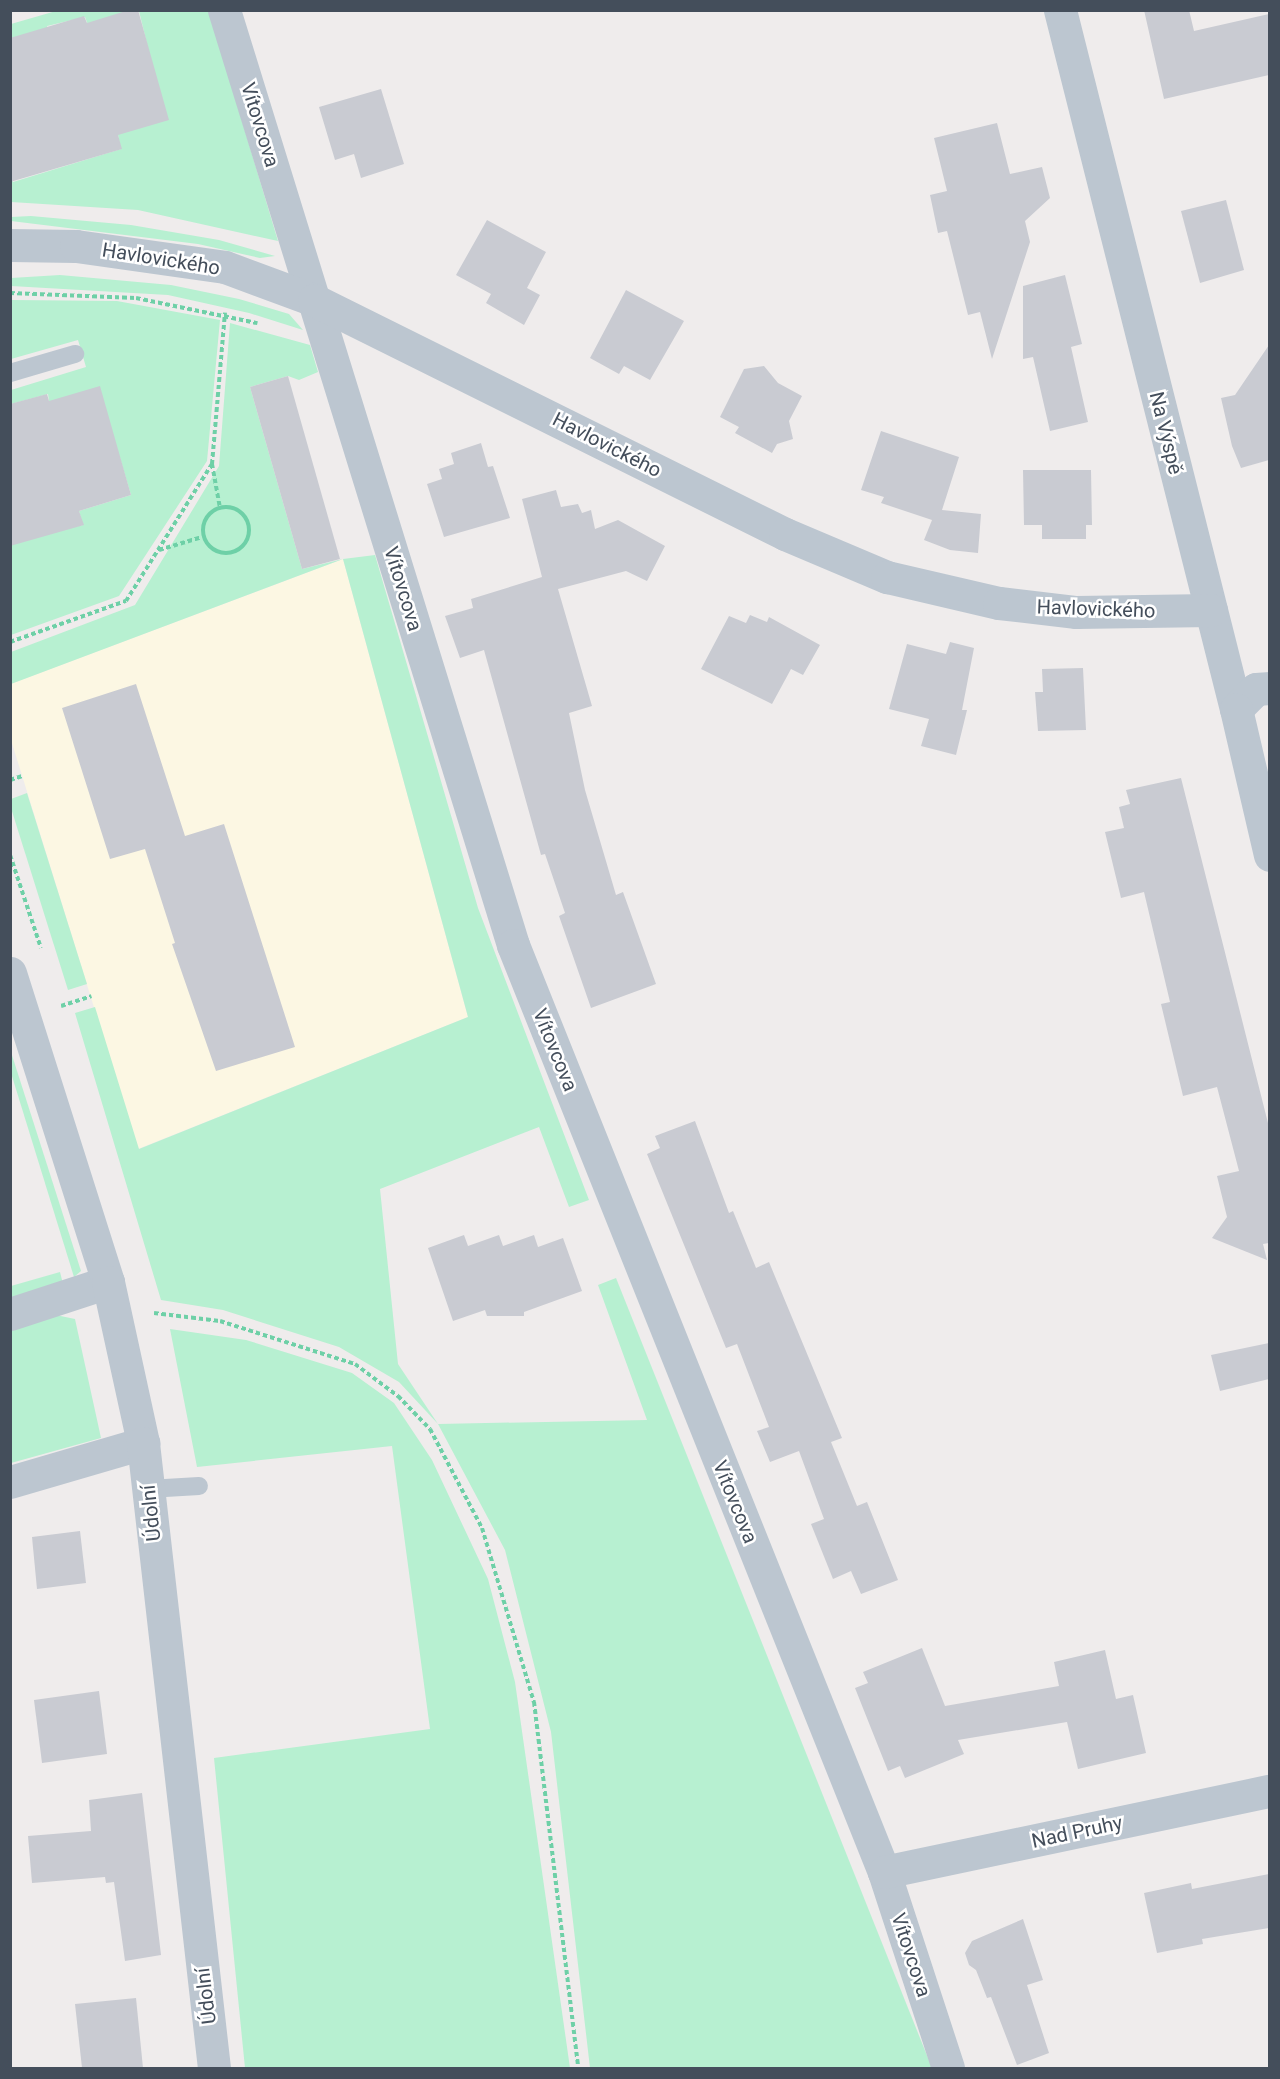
<!DOCTYPE html>
<html>
<head>
<meta charset="utf-8">
<style>
	body { margin:0 }
	#map { position:relative; width:1280px; height:2079px; overflow:hidden; background:#efecec; font-family:Roboto,sans-serif }
	div>[style] { position:absolute }
	.commercial>* { inset:0; background:#fcf7e3 }
	.green>* { inset:0; background:#b7f0d1 }
	.building>* { inset:0; background:#c9cbd2 }
	.path>* { height:4px; margin-top:-2px; transform-origin:0; background:repeating-linear-gradient(90deg,#6ed0a7 0 4.5px,transparent 0 7.5px) }
	.path>.ring { margin:-2px; padding:0; box-sizing:content-box; background:none; border:4px solid #6ed0a7; border-radius:50% }
	.service>* { height:18px; margin:-9px; padding:0 9px; transform-origin:9px; border-radius:9px; background:#bcc6d0 }
	.minor>* { height:33px; margin:-16.5px; padding:0 16.5px; transform-origin:16.5px; border-radius:16.5px; background:#bcc6d0 }
	.tertiary>* { height:33px; margin:-16.5px; padding:0 16.5px; transform-origin:16.5px; border-radius:16.5px; background:#bcc6d0 }
	span { translate:-50% -50%; white-space:nowrap; text-align:center; line-height:1.15; -webkit-text-stroke:5px #fff; paint-order:stroke }
	.street-label { font-size:20px; color:#444e5b }
	.frame { position:absolute; inset:0; border:12px solid #444e5b; pointer-events:none }
</style>
</head>
<body>
<div id="map">
	<div class="commercial">
		<div style="clip-path:polygon(343px 559px,468px 1017px,138px 1149px,11px 740px,10px 684px)"></div>
	</div>
	<div class="green">
		<div style="clip-path:polygon(56px 11px,209px 11px,278px 241px,138px 210px,11px 202px,10px 173px,13px 182px,121px 149px,118px 135px,148px 48px,139px 11px,88px 25px,85px 17px,47px 26px,50px 37px,11px 38px,11px 24px)"></div>
		<div style="clip-path:polygon(31px 216px,131px 225px,219px 240px,275px 256px,260px 258px,198px 244px,11px 221px,11px 217px)"></div>
		<div style="clip-path:polygon(60px 275px,171px 285px,239px 299px,289px 314px,303px 330px,249px 313px,168px 295px,11px 286px,11px 278px)"></div>
		<div style="clip-path:polygon(11px 300px,117px 301px,220px 320px,207px 461px,119px 596px,11px 635px,11px 541px,83px 525px,79px 511px,131px 495px,120px 458px,49px 401px,48px 394px,11px 404px,11px 412px,11px 390px,86px 367px,78px 340px,11px 359px)"></div>
		<div style="clip-path:polygon(230px 323px,310px 345px,318px 372px,299px 380px,288px 376px,250px 387px,302px 569px,343px 559px,375px 555px,478px 908px,589px 1200px,569px 1207px,539px 1127px,380px 1189px,398px 1364px,438px 1424px,647px 1420px,598px 1285px,616px 1278px,932px 2068px,590px 2068px,551px 1732px,505px 1550px,438px 1424px,399px 1382px,339px 1347px,223px 1310px,161px 1300px,75px 1013px,95px 1007px,139px 1149px,468px 1017px,343px 559px,11px 684px,11px 652px,135px 605px,219px 466px)"></div>
		<div style="clip-path:polygon(27px 793px,87px 984px,68px 990px,11px 808px,11px 799px)"></div>
		<div style="clip-path:polygon(10px 1049px,81px 1271px,74px 1277px,11px 1073px)"></div>
		<div style="clip-path:polygon(60px 1272px,63px 1284px,11px 1305px,11px 1286px)"></div>
		<div style="clip-path:polygon(46px 1313px,75px 1319px,101px 1438px,11px 1463px,11px 1324px)"></div>
		<div style="clip-path:polygon(170px 1329px,246px 1340px,352px 1373px,394px 1403px,432px 1460px,488px 1579px,515px 1682px,570px 2068px,245px 2068px,214px 1758px,430px 1729px,392px 1446px,197px 1467px)"></div>
	</div>
	<div class="building">
		<div style="clip-path:polygon(129px 10px,138px 10px,169px 120px,118px 135px,122px 149px,10px 182px,10px 38px,84px 16px,87px 23px)"></div>
		<div style="clip-path:polygon(1144px 10px,1189px 10px,1194px 31px,1269px 14px,1269px 75px,1164px 99px)"></div>
		<div style="clip-path:polygon(381px 89px,404px 164px,361px 178px,354px 154px,335px 160px,319px 107px)"></div>
		<div style="clip-path:polygon(997px 123px,1010px 174px,1042px 167px,1050px 198px,1025px 221px,1030px 242px,992px 359px,980px 312px,968px 315px,947px 231px,938px 233px,930px 195px,947px 191px,934px 138px)"></div>
		<div style="clip-path:polygon(1226px 200px,1244px 270px,1200px 283px,1181px 211px)"></div>
		<div style="clip-path:polygon(487px 220px,546px 252px,527px 288px,540px 295px,524px 325px,486px 303px,491px 294px,456px 275px)"></div>
		<div style="clip-path:polygon(1065px 275px,1082px 344px,1071px 347px,1088px 422px,1050px 431px,1033px 357px,1023px 359px,1023px 286px)"></div>
		<div style="clip-path:polygon(626px 290px,684px 321px,650px 380px,624px 366px,619px 374px,590px 358px)"></div>
		<div style="clip-path:polygon(1269px 345px,1269px 460px,1241px 468px,1232px 446px,1221px 398px,1235px 395px)"></div>
		<div style="clip-path:polygon(764px 366px,778px 383px,802px 396px,789px 421px,793px 439px,777px 444px,772px 453px,735px 433px,739px 427px,720px 417px,744px 369px)"></div>
		<div style="clip-path:polygon(288px 376px,340px 559px,302px 569px,250px 387px)"></div>
		<div style="clip-path:polygon(100px 386px,131px 495px,79px 511px,84px 525px,10px 546px,10px 404px,47px 394px,49px 401px)"></div>
		<div style="clip-path:polygon(881px 431px,959px 457px,942px 510px,981px 514px,978px 553px,950px 550px,924px 540px,932px 520px,881px 503px,884px 497px,861px 490px)"></div>
		<div style="clip-path:polygon(481px 443px,488px 467px,493px 466px,510px 518px,444px 537px,427px 484px,442px 479px,439px 469px,454px 464px,451px 453px)"></div>
		<div style="clip-path:polygon(1023px 470px,1091px 470px,1092px 525px,1086px 525px,1086px 539px,1042px 539px,1042px 525px,1024px 525px)"></div>
		<div style="clip-path:polygon(556px 490px,561px 507px,578px 504px,582px 513px,591px 510px,595px 529px,618px 520px,665px 546px,647px 581px,626px 571px,558px 589px,592px 706px,569px 713px,585px 790px,616px 895px,623px 892px,656px 984px,591px 1008px,559px 916px,565px 913px,545px 854px,541px 855px,484px 650px,460px 658px,445px 616px,473px 608px,471px 599px,542px 577px,522px 499px)"></div>
		<div style="clip-path:polygon(750px 615px,767px 622px,769px 617px,820px 645px,803px 675px,791px 669px,772px 704px,701px 669px,729px 616px,746px 623px)"></div>
		<div style="clip-path:polygon(950px 642px,974px 648px,962px 710px,967px 710px,956px 755px,921px 746px,929px 719px,889px 709px,907px 644px,946px 654px)"></div>
		<div style="clip-path:polygon(1083px 668px,1086px 730px,1038px 731px,1035px 692px,1043px 692px,1042px 669px)"></div>
		<div style="clip-path:polygon(136px 684px,185px 836px,224px 824px,295px 1047px,216px 1071px,172px 944px,175px 943px,145px 849px,110px 859px,62px 708px)"></div>
		<div style="clip-path:polygon(1181px 778px,1269px 1127px,1269px 1243px,1263px 1244px,1267px 1260px,1212px 1238px,1227px 1217px,1217px 1176px,1239px 1171px,1217px 1087px,1183px 1096px,1161px 1004px,1170px 1002px,1144px 892px,1121px 898px,1105px 832px,1124px 828px,1119px 807px,1130px 804px,1126px 790px)"></div>
		<div style="clip-path:polygon(695px 1121px,729px 1213px,733px 1211px,756px 1268px,769px 1262px,842px 1438px,831px 1442px,857px 1506px,867px 1502px,898px 1580px,861px 1594px,851px 1571px,833px 1579px,811px 1524px,824px 1519px,799px 1451px,770px 1462px,757px 1431px,769px 1427px,737px 1344px,726px 1348px,647px 1154px,660px 1148px,655px 1136px)"></div>
		<div style="clip-path:polygon(464px 1235px,468px 1246px,499px 1235px,503px 1246px,534px 1235px,538px 1247px,563px 1238px,582px 1291px,524px 1312px,524px 1316px,487px 1316px,485px 1310px,453px 1321px,428px 1248px)"></div>
		<div style="clip-path:polygon(1269px 1343px,1269px 1379px,1220px 1391px,1211px 1355px)"></div>
		<div style="clip-path:polygon(80px 1531px,86px 1583px,37px 1589px,32px 1537px)"></div>
		<div style="clip-path:polygon(922px 1648px,945px 1706px,1059px 1686px,1054px 1662px,1105px 1650px,1116px 1699px,1133px 1695px,1146px 1753px,1078px 1769px,1067px 1722px,958px 1740px,964px 1754px,905px 1778px,900px 1766px,888px 1771px,855px 1688px,868px 1683px,863px 1672px)"></div>
		<div style="clip-path:polygon(99px 1691px,107px 1754px,42px 1763px,34px 1700px)"></div>
		<div style="clip-path:polygon(142px 1793px,161px 1955px,125px 1961px,114px 1882px,106px 1883px,105px 1877px,32px 1883px,28px 1836px,91px 1831px,89px 1800px)"></div>
		<div style="clip-path:polygon(1269px 1874px,1269px 1928px,1202px 1939px,1203px 1944px,1157px 1953px,1144px 1893px,1191px 1883px,1192px 1889px)"></div>
		<div style="clip-path:polygon(1023px 1919px,1043px 1980px,1027px 1985px,1049px 2053px,1017px 2065px,991px 1997px,987px 1998px,976px 1970px,969px 1965px,965px 1953px,972px 1941px)"></div>
		<div style="clip-path:polygon(136px 1998px,143px 2068px,82px 2068px,75px 2004px)"></div>
	</div>
	<div class="path">
		<div style="left:10px;top:293px;width:126px;rotate:2.3deg"></div>
		<div style="left:136px;top:298px;width:124px;rotate:11.7deg"></div>
		<div style="left:212px;top:464px;width:45px;rotate:79.7deg"></div>
		<div class="ring" style="left:203px;top:507px;width:42px;height:42px"></div>
		<div style="left:159px;top:550px;width:45px;rotate:-16.8deg"></div>
		<div style="left:10px;top:642px;width:123px;rotate:-19.5deg"></div>
		<div style="left:126px;top:601px;width:162px;rotate:-57.9deg"></div>
		<div style="left:212px;top:464px;width:152px;rotate:-85.1deg"></div>
		<div style="left:10px;top:780px;width:13px;rotate:-18deg"></div>
		<div style="left:10px;top:855px;width:98px;rotate:71.6deg"></div>
		<div style="left:61px;top:1006px;width:32px;rotate:-18deg"></div>
		<div style="left:154px;top:1313px;width:66px;rotate:6.9deg"></div>
		<div style="left:220px;top:1321px;width:142px;rotate:17.7deg"></div>
		<div style="left:355px;top:1364px;width:54px;rotate:36.7deg"></div>
		<div style="left:398px;top:1396px;width:46px;rotate:45.9deg"></div>
		<div style="left:430px;top:1429px;width:112px;rotate:62.3deg"></div>
		<div style="left:482px;top:1528px;width:182px;rotate:73.4deg"></div>
		<div style="left:534px;top:1702px;width:369px;rotate:83.1deg"></div>
	</div>
	<div class="service">
		<div style="left:10px;top:373px;width:68px;rotate:-16.3deg"></div>
		<div style="left:148px;top:1489px;width:51px;rotate:-3.4deg"></div>
	</div>
	<div class="minor">
		<div style="left:224px;top:10px;width:979px;rotate:72.82deg"></div>
		<div style="left:513px;top:945px;width:998px;rotate:68.19deg"></div>
		<div style="left:884px;top:1872px;width:206px;rotate:71.9deg"></div>
		<div style="left:1060px;top:10px;width:721px;rotate:75.87deg"></div>
		<div style="left:10px;top:245px;width:66px;rotate:0.9deg"></div>
		<div style="left:76px;top:246px;width:150px;rotate:8deg"></div>
		<div style="left:225px;top:267px;width:95px;rotate:20.3deg"></div>
		<div style="left:314px;top:300px;width:526px;rotate:26.42deg"></div>
		<div style="left:785px;top:534px;width:111px;rotate:22.9deg"></div>
		<div style="left:887px;top:577px;width:115px;rotate:13.1deg"></div>
		<div style="left:999px;top:603px;width:78px;rotate:6.7deg"></div>
		<div style="left:1076px;top:612px;width:135px;rotate:-0.8deg"></div>
		<div style="left:10px;top:1314px;width:103px;rotate:-18.1deg"></div>
		<div style="left:10px;top:1482px;width:139px;rotate:-16.3deg"></div>
		<div style="left:884px;top:1872px;width:394px;rotate:-11.9deg"></div>
	</div>
	<div class="tertiary">
		<div style="left:1270px;top:688px;width:14px;rotate:176deg"></div>
		<div style="left:1256px;top:689px;width:28px;rotate:135deg"></div>
		<div style="left:1236px;top:709px;width:150px;rotate:76.9deg"></div>
		<div style="left:10px;top:973px;width:324px;rotate:72.4deg"></div>
		<div style="left:108px;top:1282px;width:165px;rotate:77.7deg"></div>
		<div style="left:143px;top:1443px;width:629px;rotate:83.52deg"></div>
	</div>
	<div class="street-label">
		<span style="left:260px;top:125px;rotate:73deg">Vítovcova</span>
		<span style="left:161px;top:259px;rotate:9deg">Havlovického</span>
		<span style="left:1166px;top:433px;rotate:76deg">Na Výspě</span>
		<span style="left:607px;top:445px;rotate:27deg">Havlovického</span>
		<span style="left:403px;top:589px;rotate:73deg">Vítovcova</span>
		<span style="left:1096px;top:609px;rotate:2deg">Havlovického</span>
		<span style="left:555px;top:1050px;rotate:68deg">Vítovcova</span>
		<span style="left:735px;top:1502px;rotate:68deg">Vítovcova</span>
		<span style="left:151px;top:1513px;rotate:-96deg">Údolní</span>
		<span style="left:1077px;top:1832px;rotate:-12deg">Nad Pruhy</span>
		<span style="left:911px;top:1955px;rotate:72deg">Vítovcova</span>
		<span style="left:206px;top:1996px;rotate:-97deg">Údolní</span>
	</div>
	<div class="frame"></div>
</div>
</body>
</html>
